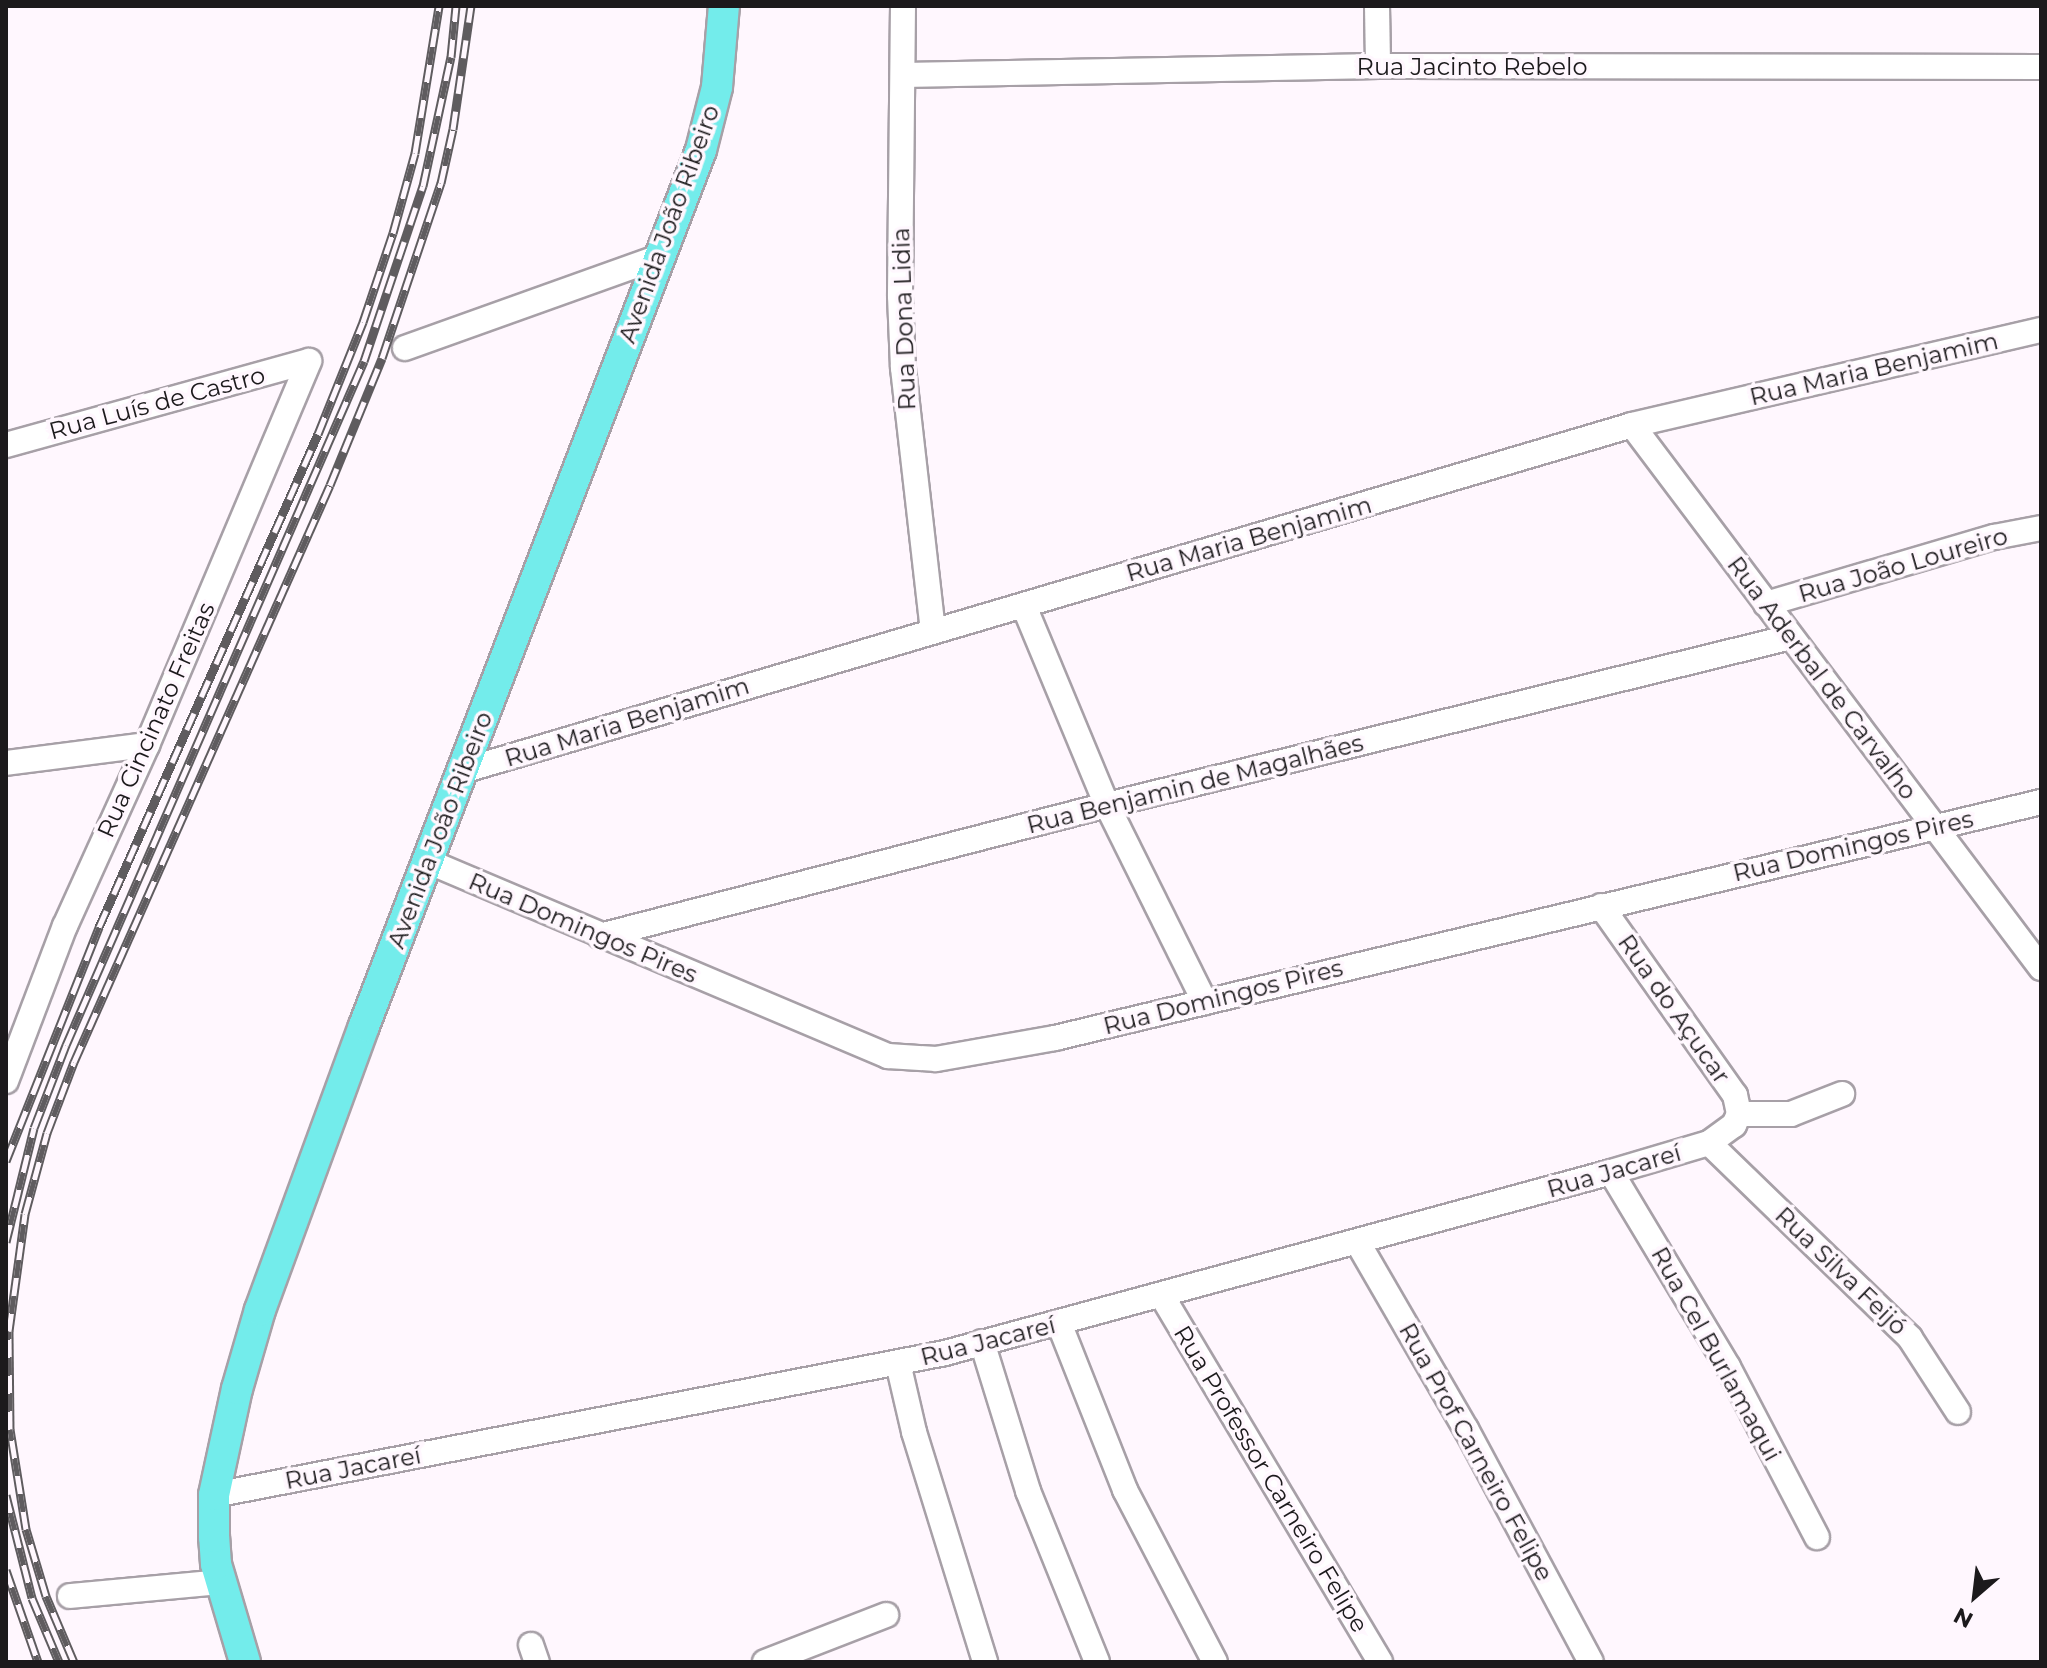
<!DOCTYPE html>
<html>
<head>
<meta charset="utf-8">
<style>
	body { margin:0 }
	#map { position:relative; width:2047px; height:1668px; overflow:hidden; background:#fff7fe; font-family:Montserrat,sans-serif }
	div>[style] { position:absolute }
	.roads { filter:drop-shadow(2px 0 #a7a0a7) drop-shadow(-2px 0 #a7a0a7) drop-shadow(0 2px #a7a0a7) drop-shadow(0 -2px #a7a0a7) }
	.minor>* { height:24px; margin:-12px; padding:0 12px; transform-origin:12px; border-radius:12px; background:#fff }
	.major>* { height:30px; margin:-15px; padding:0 15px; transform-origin:15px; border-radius:15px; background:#73eceb }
	.rail>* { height:9px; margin-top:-4.5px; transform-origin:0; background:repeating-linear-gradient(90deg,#fff7fe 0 18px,#5f5c5f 0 36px); box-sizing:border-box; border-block:2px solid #5f5c5f }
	span { translate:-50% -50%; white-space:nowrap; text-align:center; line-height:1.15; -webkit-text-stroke:7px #fff7fe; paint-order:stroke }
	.street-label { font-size:24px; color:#1c1a1c }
	.frame { position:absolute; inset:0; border:8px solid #1c1a1c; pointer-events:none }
	.north { position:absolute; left:1935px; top:1556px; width:80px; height:80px; -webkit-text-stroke:6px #fff7fe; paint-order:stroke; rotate:208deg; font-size:22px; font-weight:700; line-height:32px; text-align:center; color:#1c1a1c }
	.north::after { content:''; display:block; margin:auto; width:28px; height:36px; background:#1c1a1c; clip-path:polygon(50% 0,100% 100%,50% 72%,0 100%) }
</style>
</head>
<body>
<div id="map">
	<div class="roads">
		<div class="minor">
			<div style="left:903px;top:6px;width:290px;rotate:90.6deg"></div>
			<div style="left:900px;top:296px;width:72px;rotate:87.6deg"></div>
			<div style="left:903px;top:368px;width:265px;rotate:83.5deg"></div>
			<div style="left:1377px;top:6px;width:60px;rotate:89deg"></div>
			<div style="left:903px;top:75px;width:475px;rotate:-1.1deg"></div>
			<div style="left:1378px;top:66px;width:663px;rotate:0.09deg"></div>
			<div style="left:405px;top:348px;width:270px;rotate:-19.7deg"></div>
			<div style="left:1632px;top:425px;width:680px;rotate:53.01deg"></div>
			<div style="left:6px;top:445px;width:314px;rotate:-15.5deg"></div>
			<div style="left:1766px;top:604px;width:238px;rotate:-16.4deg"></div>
			<div style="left:1994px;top:537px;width:48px;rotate:-10.8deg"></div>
			<div style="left:1024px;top:606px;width:216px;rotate:67.4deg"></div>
			<div style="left:1107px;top:805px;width:220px;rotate:63.6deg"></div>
			<div style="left:6px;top:763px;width:142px;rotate:-7.3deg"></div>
			<div style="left:462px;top:771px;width:1220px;rotate:-16.47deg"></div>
			<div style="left:1632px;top:425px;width:420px;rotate:-13.1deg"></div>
			<div style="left:427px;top:861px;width:501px;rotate:22.93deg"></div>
			<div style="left:888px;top:1056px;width:48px;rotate:3.6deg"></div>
			<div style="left:936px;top:1059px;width:121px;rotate:-10deg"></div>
			<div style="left:1055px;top:1038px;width:1014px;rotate:-13.46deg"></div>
			<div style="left:1601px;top:906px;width:232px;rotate:54.7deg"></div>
			<div style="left:1735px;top:1095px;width:19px;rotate:78deg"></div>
			<div style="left:600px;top:936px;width:524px;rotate:-14.49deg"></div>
			<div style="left:1107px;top:805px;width:704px;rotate:-13.8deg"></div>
			<div style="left:6px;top:1081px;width:166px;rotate:-69.2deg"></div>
			<div style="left:65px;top:926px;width:199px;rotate:-65.6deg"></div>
			<div style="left:147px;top:745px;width:417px;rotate:-67.1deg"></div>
			<div style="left:1739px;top:1114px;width:52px"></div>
			<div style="left:1791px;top:1114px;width:55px;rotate:-21.4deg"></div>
			<div style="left:1709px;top:1143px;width:280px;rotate:44.1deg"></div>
			<div style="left:1910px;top:1338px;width:88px;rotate:57deg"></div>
			<div style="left:1611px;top:1172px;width:227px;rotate:59deg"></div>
			<div style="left:1728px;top:1367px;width:192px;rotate:62.4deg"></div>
			<div style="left:1358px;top:1243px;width:215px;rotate:59.9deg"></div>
			<div style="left:1466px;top:1429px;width:264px;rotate:61.8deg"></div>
			<div style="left:1162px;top:1296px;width:426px;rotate:59.2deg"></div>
			<div style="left:1059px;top:1323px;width:180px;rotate:68.4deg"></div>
			<div style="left:1125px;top:1490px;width:194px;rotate:62.4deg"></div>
			<div style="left:982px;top:1342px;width:156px;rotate:72.8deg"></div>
			<div style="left:1028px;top:1491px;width:184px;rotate:68deg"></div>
			<div style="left:898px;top:1363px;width:71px;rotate:76.9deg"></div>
			<div style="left:914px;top:1432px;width:241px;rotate:72.8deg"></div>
			<div style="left:214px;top:1495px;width:745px;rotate:-10.99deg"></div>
			<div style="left:945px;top:1353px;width:690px;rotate:-15.2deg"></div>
			<div style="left:1611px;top:1172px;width:102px;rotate:-16.5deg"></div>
			<div style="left:1709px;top:1143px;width:31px;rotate:-36deg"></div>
			<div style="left:1734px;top:1125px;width:12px;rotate:-66deg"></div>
			<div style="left:70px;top:1596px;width:152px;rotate:-5.3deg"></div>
			<div style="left:531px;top:1645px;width:18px;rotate:71deg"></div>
			<div style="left:765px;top:1662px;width:130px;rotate:-21.2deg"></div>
		</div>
		<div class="major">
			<div style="left:245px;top:1662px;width:102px;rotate:-106.5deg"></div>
			<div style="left:216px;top:1564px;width:27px;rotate:-94deg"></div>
			<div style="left:214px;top:1537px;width:42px;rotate:-90deg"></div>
			<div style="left:214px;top:1495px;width:108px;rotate:-77.8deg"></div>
			<div style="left:237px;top:1389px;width:82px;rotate:-73.8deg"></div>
			<div style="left:260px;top:1310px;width:302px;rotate:-69.9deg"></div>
			<div style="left:364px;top:1026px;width:939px;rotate:-68.96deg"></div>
			<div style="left:701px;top:150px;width:65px;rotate:-75.7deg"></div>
			<div style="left:717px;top:87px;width:81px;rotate:-85.1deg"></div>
		</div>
	</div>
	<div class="rail">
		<div style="left:6px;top:1161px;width:252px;rotate:-68.3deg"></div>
		<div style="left:99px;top:927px;width:539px;rotate:-66.05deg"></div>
		<div style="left:318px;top:434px;width:121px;rotate:-68.1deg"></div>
		<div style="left:363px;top:322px;width:94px;rotate:-71.4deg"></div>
		<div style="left:393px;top:233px;width:83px;rotate:-74.6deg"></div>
		<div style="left:415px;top:153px;width:149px;rotate:-80.7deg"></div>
		<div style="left:6px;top:1242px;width:117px;rotate:-76.2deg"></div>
		<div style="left:34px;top:1128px;width:89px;rotate:-68.9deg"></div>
		<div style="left:66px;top:1045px;width:746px;rotate:-66.46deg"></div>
		<div style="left:364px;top:361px;width:185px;rotate:-71.4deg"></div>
		<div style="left:423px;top:186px;width:132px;rotate:-77.8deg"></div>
		<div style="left:451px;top:57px;width:51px;rotate:-84.4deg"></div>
		<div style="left:6px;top:1495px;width:106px;rotate:75.8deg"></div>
		<div style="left:32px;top:1598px;width:69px;rotate:67.1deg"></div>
		<div style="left:6px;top:1570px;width:97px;rotate:70.8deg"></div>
		<div style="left:74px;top:1662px;width:72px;rotate:-113deg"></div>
		<div style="left:46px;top:1596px;width:70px;rotate:-106.6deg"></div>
		<div style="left:26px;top:1529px;width:101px;rotate:-99.1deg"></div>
		<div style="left:10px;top:1429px;width:98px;rotate:-90.6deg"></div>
		<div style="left:9px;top:1331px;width:118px;rotate:-82.2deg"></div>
		<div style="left:25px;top:1214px;width:84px;rotate:-74.8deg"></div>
		<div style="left:47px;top:1133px;width:76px;rotate:-69.2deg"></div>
		<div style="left:74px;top:1062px;width:631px;rotate:-66.07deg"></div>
		<div style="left:330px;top:485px;width:137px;rotate:-67.7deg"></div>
		<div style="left:382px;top:358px;width:185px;rotate:-71.4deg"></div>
		<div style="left:441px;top:183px;width:55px;rotate:-77.5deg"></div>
		<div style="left:453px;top:129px;width:124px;rotate:-81.7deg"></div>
	</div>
	<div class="street-label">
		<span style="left:1472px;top:67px">Rua Jacinto Rebelo</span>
		<span style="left:669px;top:224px;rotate:-70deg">Avenida João Ribeiro</span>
		<span style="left:904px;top:319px;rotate:-92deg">Rua Dona Lidia</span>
		<span style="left:1874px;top:369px;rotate:-13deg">Rua Maria Benjamim</span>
		<span style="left:157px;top:403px;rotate:-15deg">Rua Luís de Castro</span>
		<span style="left:1249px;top:539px;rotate:-16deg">Rua Maria Benjamim</span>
		<span style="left:1903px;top:565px;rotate:-16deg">Rua João Loureiro</span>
		<span style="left:1822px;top:678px;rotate:53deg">Rua Aderbal de Carvalho</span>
		<span style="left:156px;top:720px;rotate:-66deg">Rua Cincinato Freitas</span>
		<span style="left:627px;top:722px;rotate:-17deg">Rua Maria Benjamim</span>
		<span style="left:1195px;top:784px;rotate:-14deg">Rua Benjamin de Magalhães</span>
		<span style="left:440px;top:830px;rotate:-69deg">Avenida João Ribeiro</span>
		<span style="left:1853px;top:846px;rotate:-13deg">Rua Domingos Pires</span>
		<span style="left:583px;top:928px;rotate:23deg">Rua Domingos Pires</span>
		<span style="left:1223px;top:997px;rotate:-14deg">Rua Domingos Pires</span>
		<span style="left:1674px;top:1009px;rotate:55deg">Rua do Açucar</span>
		<span style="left:1614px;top:1171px;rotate:-16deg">Rua Jacareí</span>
		<span style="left:1841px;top:1271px;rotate:44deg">Rua Silva Feijó</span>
		<span style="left:988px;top:1341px;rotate:-14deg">Rua Jacareí</span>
		<span style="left:1716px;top:1354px;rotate:61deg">Rua Cel Burlamaqui</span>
		<span style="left:1476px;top:1452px;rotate:61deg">Rua Prof Carneiro Felipe</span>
		<span style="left:353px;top:1468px;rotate:-11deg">Rua Jacareí</span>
		<span style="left:1271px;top:1479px;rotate:59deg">Rua Professor Carneiro Felipe</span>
	</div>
	<div class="frame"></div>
	<div class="north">N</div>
</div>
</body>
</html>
